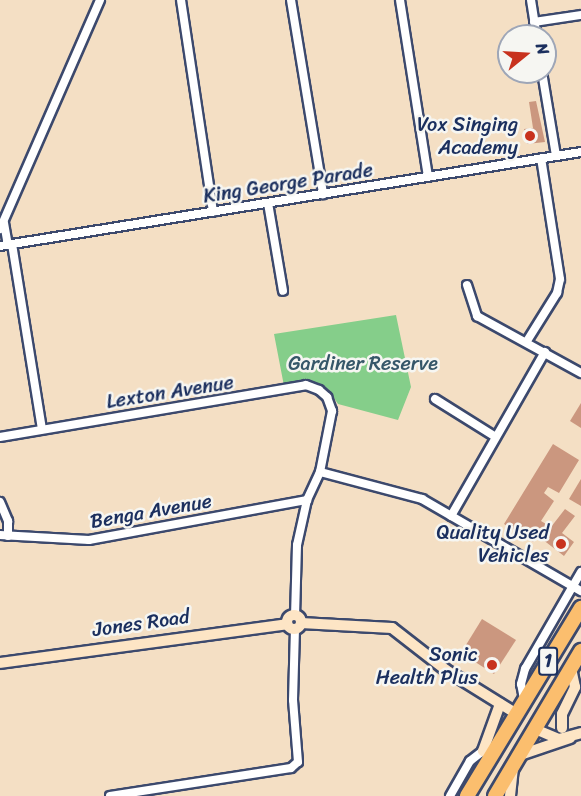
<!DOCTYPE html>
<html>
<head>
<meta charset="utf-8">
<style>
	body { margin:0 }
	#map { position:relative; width:581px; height:796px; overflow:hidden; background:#f4dfc4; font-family:Sriracha,sans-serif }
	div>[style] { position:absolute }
	.green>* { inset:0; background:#85ce8a }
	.building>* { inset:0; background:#cb977f }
	.roads { filter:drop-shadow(2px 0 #3c496d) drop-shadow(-2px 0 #3c496d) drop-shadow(0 2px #3c496d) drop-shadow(0 -2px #3c496d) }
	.minor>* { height:8px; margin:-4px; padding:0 4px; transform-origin:4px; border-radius:4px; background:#fff }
	.secondary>* { height:10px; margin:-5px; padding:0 5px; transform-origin:5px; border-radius:5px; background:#fde5c5 }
	.secondary>.ring { margin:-5px; padding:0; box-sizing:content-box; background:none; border:10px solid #fde5c5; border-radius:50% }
	.trunk>* { height:14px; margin:-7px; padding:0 7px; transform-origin:7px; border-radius:7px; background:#fbbe6e }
	.dots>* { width:16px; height:16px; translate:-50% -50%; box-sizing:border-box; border:3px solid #f6f6f2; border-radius:50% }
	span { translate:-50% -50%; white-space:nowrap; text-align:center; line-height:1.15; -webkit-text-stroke:5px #f6f6f2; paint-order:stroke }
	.shield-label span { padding:2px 4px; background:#f6f6f2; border:2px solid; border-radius:4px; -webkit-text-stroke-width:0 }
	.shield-label { font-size:18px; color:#1b2f5e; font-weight:700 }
	.poi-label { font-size:20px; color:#1b2f5e }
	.right { translate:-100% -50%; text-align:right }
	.street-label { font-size:20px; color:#1b2f5e }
	.park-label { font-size:20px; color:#365769 }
	.north { position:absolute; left:497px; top:24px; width:60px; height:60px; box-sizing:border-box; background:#f6f6f2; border:2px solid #9ea6b7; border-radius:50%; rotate:72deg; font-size:16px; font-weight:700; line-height:24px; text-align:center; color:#1b2f5e }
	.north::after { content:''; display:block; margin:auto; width:21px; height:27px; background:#c8321e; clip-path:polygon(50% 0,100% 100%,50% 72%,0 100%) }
</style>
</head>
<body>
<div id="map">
	<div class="green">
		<div style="clip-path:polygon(396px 315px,411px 387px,398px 420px,338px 404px,328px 389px,309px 383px,284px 386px,274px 334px)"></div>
	</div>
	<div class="building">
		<div style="clip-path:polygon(536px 101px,545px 142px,527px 144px,524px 129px,533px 128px,529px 102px)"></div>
		<div style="clip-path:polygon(581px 403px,581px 428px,570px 421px)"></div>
		<div style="clip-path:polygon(553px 444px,579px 460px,559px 493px,548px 487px,544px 493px,554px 501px,541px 521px,551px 527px,565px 509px,575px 516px,562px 533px,574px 542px,564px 556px,538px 536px,533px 542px,504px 524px)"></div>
		<div style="clip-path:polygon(581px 479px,581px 506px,569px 499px)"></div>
		<div style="clip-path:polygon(482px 619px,516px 640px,494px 674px,461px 653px)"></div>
	</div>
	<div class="roads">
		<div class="minor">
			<div style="left:181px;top:0;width:214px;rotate:81.4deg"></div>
			<div style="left:291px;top:0;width:197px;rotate:80.6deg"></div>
			<div style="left:400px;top:0;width:179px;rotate:81deg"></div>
			<div style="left:531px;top:0;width:36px;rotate:81deg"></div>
			<div style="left:534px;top:22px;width:48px;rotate:-8.5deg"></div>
			<div style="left:542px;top:72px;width:85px;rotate:80.5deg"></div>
			<div style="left:268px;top:203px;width:89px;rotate:80.3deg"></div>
			<div style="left:4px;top:223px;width:22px;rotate:80deg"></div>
			<div style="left:0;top:229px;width:250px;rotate:-66.4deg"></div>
			<div style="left:12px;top:244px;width:187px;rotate:80.8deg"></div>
			<div style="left:0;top:246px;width:589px;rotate:-9.19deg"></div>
			<div style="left:467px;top:285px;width:33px;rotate:72deg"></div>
			<div style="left:477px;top:316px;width:119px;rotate:28.7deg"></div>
			<div style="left:527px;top:341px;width:57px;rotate:-58deg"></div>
			<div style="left:557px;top:293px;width:14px;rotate:-78deg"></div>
			<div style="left:560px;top:279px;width:122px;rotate:-98.9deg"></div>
			<div style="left:435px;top:399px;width:70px;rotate:32.1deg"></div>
			<div style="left:0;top:437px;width:310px;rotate:-9.6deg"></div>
			<div style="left:306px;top:385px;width:14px;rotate:21deg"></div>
			<div style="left:319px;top:390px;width:11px;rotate:41deg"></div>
			<div style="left:327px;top:397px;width:15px;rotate:70deg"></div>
			<div style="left:332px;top:411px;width:62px;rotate:101.1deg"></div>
			<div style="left:320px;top:472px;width:31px;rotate:115deg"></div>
			<div style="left:307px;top:500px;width:46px;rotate:102.5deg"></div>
			<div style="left:297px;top:545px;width:70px;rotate:91.6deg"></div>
			<div style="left:320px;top:472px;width:106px;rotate:14.8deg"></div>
			<div style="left:422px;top:499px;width:184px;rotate:30.1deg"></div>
			<div style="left:0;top:502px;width:21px;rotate:67deg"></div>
			<div style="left:8px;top:521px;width:15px;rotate:90deg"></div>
			<div style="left:451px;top:516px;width:189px;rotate:-60.2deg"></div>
			<div style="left:0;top:535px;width:89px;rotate:3.2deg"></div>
			<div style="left:89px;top:540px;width:222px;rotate:-10.4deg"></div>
			<div style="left:524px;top:699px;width:15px;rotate:-101deg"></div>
			<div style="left:521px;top:684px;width:16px;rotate:-75deg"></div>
			<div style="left:525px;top:669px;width:112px;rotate:-60deg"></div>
			<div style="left:110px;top:796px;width:183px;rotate:-8.8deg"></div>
			<div style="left:291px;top:768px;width:9px;rotate:-41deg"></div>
			<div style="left:298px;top:762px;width:62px;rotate:-94.6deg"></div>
			<div style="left:293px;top:700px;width:71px;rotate:-88.4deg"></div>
			<div style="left:450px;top:796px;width:40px;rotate:-60.3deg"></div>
			<div style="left:470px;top:761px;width:16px;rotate:-38deg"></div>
		</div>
		<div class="secondary">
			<div class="ring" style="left:287px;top:615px;width:4px;height:4px"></div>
			<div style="left:301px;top:623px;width:91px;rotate:3.1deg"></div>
			<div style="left:392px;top:628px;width:68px;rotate:37.9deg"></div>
			<div style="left:446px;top:670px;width:81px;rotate:31.9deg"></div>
			<div style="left:0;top:663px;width:290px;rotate:-7.7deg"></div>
			<div style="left:562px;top:728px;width:14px;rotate:-90deg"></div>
			<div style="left:562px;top:714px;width:30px;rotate:-64deg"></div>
			<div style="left:575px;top:687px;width:19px;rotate:-102deg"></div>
			<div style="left:535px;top:729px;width:26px;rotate:23deg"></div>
			<div style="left:559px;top:739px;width:23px;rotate:-15deg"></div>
			<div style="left:490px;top:755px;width:8px;rotate:-150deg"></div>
			<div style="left:483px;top:751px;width:50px;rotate:-70.1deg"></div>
			<div style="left:520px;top:755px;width:53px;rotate:-18.8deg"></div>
			<div style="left:510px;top:796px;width:28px;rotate:-84deg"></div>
		</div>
		<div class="trunk">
			<div style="left:467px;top:796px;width:220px;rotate:-58.8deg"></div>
			<div style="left:495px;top:796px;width:169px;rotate:-59.3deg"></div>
		</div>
	</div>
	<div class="dots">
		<div style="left:530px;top:136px;background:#c8321e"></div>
		<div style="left:561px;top:544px;background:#c8321e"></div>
		<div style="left:492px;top:665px;background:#c8321e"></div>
	</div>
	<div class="shield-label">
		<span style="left:548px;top:661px">1</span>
	</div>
	<div class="poi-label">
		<span class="right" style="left:518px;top:136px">Vox Singing<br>Academy</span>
		<span class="right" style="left:549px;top:544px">Quality Used<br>Vehicles</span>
		<span class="right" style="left:478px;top:666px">Sonic<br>Health Plus</span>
	</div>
	<div class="street-label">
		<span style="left:288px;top:183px;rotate:-9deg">King George Parade</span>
		<span style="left:170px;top:392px;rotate:-9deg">Lexton Avenue</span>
		<span style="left:151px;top:511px;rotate:-10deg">Benga Avenue</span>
		<span style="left:141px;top:623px;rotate:-8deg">Jones Road</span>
	</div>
	<div class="park-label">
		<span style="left:363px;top:363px">Gardiner Reserve</span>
	</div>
	<div class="north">N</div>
</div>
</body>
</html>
